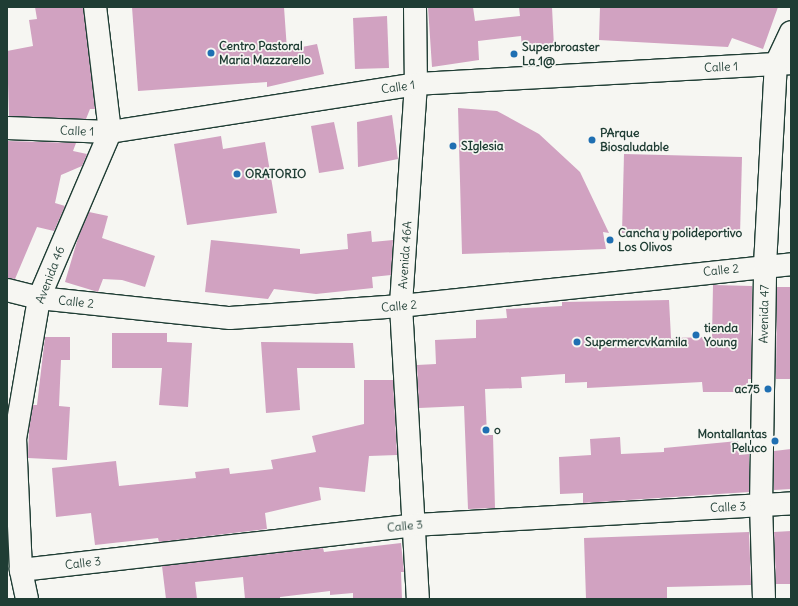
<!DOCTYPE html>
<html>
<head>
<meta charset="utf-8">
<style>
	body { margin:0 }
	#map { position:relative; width:798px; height:606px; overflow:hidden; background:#f6f6f2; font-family:Delius,sans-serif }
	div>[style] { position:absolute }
	.building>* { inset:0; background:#d1a2c1 }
	.roads { filter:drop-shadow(1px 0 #1f3d34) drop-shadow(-1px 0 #1f3d34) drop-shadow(0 1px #1f3d34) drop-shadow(0 -1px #1f3d34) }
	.minor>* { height:22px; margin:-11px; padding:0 11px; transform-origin:11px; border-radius:11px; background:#f6f6f2 }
	.dots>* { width:11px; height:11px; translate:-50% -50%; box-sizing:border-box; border:2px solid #f6f6f2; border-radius:50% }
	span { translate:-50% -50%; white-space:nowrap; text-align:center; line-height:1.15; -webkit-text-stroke:3.5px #f6f6f2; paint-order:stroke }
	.poi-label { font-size:12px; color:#1f3d34; font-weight:700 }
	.left { translate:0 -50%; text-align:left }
	.right { translate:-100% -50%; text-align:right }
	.street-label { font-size:12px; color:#1f3d34 }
	.frame { position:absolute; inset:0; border:8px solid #1f3d34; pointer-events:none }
</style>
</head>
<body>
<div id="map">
	<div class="building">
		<div style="clip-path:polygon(35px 7px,83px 7px,95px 109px,90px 109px,86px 119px,9px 116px,7px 51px,33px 46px,29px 20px,37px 19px)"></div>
		<div style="clip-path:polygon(132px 7px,284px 7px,287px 50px,317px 44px,324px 74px,267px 87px,267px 82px,138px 91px)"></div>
		<div style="clip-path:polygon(428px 7px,473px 7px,475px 21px,520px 16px,519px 7px,552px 7px,554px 47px,522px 49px,521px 36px,478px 41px,479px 60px,432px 67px)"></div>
		<div style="clip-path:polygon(600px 7px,778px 7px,763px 49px,732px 38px,728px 47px,599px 40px)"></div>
		<div style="clip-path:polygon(387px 16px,389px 68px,355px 69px,353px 18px)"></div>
		<div style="clip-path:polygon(458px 108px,497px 111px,539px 134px,580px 172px,609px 233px,603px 232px,606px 249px,462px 254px)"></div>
		<div style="clip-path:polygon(392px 115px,398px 159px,358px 167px,357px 122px)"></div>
		<div style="clip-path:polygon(334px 122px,344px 169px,319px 173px,311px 126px)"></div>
		<div style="clip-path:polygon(221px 136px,223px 149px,265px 142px,277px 213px,187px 225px,174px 144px)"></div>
		<div style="clip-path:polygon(8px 141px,76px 143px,73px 151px,87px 154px,82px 166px,61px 175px,55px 203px,65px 206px,54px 231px,37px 227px,15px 279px,7px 278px)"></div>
		<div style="clip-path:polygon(624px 154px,742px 157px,740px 235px,622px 233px)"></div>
		<div style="clip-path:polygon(89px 212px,108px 216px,102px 238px,155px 256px,145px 287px,122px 280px,103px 279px,98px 292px,65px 282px,78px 238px)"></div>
		<div style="clip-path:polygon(371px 231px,372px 242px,393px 240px,391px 275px,372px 277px,373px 288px,316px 294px,274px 289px,268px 299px,205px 292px,211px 240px,300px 249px,300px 254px,348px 249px,347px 234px)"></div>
		<div style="clip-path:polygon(713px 285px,752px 286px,751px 379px,748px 379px,748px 392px,703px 392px,702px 382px,587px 388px,587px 382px,565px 383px,565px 374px,521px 377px,522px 388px,485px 389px,487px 435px,493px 435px,495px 508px,468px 509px,464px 406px,419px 408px,417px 365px,436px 364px,435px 340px,476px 338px,476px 320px,507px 318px,506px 309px,562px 306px,562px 302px,669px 300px,671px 338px,712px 337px)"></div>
		<div style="clip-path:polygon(777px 287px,791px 287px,791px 379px,776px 379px)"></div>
		<div style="clip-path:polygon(112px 333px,167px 333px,167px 342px,192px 343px,188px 407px,159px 405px,162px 368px,112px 368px)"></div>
		<div style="clip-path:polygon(45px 337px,70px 337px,70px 360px,61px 360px,59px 406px,70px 407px,67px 460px,28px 458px,29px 430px,33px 405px,37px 405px)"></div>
		<div style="clip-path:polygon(261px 342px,353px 343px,355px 368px,297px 368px,300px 410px,266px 413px)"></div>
		<div style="clip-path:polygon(364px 380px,393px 380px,397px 455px,369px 456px,365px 492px,319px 487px,321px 500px,265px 513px,267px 529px,159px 542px,158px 538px,95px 545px,91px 513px,56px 517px,52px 468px,116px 461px,119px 486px,196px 478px,195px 472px,229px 468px,230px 474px,273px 469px,271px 460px,316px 452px,312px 436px,364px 424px)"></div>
		<div style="clip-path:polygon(620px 437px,621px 454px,664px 452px,664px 448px,738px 441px,739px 455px,749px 454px,749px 492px,583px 503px,583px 493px,560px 494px,559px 457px,591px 455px,590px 439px)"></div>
		<div style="clip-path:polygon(791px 449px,791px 489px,774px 490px,774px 451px)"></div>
		<div style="clip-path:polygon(791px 531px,791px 584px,776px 584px,774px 532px)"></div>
		<div style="clip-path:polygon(749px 532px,751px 585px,667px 587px,667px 599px,586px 599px,584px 538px)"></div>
		<div style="clip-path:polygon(401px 543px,404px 572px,401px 572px,402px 599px,353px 599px,353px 593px,330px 595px,330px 591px,280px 597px,280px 599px,245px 599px,243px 577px,195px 582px,197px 599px,166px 599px,162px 566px,323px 548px,324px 552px)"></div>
	</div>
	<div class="roads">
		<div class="minor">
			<div style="left:415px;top:7px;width:77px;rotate:89.3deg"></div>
			<div style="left:416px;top:84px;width:223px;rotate:93.9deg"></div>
			<div style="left:401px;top:306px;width:293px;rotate:86.7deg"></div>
			<div style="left:7px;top:128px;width:103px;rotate:2.2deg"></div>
			<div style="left:110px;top:132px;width:310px;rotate:-8.9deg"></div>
			<div style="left:416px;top:84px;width:376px;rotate:-3.2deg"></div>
			<div style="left:7px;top:290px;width:33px;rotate:14deg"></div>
			<div style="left:39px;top:298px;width:192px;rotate:6deg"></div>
			<div style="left:230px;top:318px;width:171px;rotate:-4deg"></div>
			<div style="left:401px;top:306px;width:392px;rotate:-6.1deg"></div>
			<div style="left:21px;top:570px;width:397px;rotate:-6.5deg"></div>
			<div style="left:415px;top:525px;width:377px;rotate:-3.3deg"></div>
			<div style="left:27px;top:599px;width:30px;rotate:-102deg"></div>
			<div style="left:21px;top:570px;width:131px;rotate:-92.6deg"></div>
			<div style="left:15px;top:439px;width:143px;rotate:-80.3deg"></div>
			<div style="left:39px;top:298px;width:181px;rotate:-66.8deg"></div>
			<div style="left:110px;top:132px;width:126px;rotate:-96.8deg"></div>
			<div style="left:764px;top:599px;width:94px;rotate:-91.8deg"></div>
			<div style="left:761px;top:505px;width:240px;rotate:-89deg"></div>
			<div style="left:765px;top:265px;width:201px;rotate:-86.9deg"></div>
			<div style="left:776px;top:64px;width:35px;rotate:-65deg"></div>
		</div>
	</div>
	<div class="dots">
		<div style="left:211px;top:53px;background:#1f6fb2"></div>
		<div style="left:514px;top:54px;background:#1f6fb2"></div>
		<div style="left:592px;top:140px;background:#1f6fb2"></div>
		<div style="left:453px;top:146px;background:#1f6fb2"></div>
		<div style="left:237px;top:174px;background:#1f6fb2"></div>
		<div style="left:610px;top:240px;background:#1f6fb2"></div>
		<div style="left:696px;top:335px;background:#1f6fb2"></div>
		<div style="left:577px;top:342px;background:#1f6fb2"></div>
		<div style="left:768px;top:389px;background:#1f6fb2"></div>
		<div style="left:486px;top:430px;background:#1f6fb2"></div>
		<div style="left:775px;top:441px;background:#1f6fb2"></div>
	</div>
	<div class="poi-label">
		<span class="left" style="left:219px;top:53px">Centro Pastoral<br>Maria Mazzarello</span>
		<span class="left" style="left:522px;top:54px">Superbroaster<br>La 1@</span>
		<span class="left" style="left:600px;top:140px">PArque<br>Biosaludable</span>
		<span class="left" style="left:461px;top:146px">SIglesia</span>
		<span class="left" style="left:245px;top:174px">ORATORIO</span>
		<span class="left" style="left:618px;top:240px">Cancha y polideportivo<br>Los Olivos</span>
		<span class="left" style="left:704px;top:335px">tienda<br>Young</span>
		<span class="left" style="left:585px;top:342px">SupermercvKamila</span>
		<span class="right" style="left:760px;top:389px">ac75</span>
		<span class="left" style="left:494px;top:430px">o</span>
		<span class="right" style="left:767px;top:441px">Montallantas<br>Peluco</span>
	</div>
	<div class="street-label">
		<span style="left:721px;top:67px;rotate:-3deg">Calle 1</span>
		<span style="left:398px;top:87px;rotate:-8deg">Calle 1</span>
		<span style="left:77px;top:131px;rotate:2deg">Calle 1</span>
		<span style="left:405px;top:255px;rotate:-86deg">Avenida 46A</span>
		<span style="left:721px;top:270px;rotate:-6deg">Calle 2</span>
		<span style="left:50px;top:275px;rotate:-69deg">Avenida 46</span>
		<span style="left:76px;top:302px;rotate:6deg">Calle 2</span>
		<span style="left:399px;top:306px;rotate:-5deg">Calle 2</span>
		<span style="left:764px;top:314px;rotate:-89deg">Avenida 47</span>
		<span style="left:728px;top:507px;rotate:-3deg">Calle 3</span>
		<span style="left:405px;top:526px;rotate:-6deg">Calle 3</span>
		<span style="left:83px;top:563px;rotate:-7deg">Calle 3</span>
	</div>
	<div class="frame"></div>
</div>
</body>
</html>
